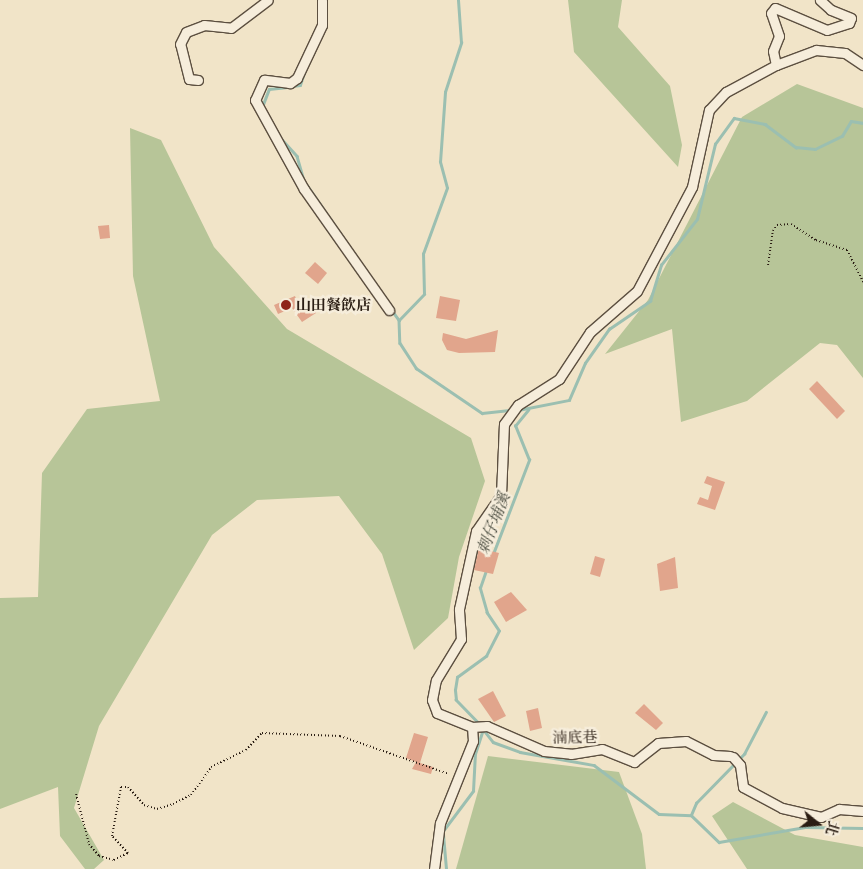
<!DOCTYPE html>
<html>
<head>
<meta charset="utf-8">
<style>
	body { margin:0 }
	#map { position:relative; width:863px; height:869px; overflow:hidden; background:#f1e4c8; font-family:"Libre Caslon Text","Noto Serif TC",serif }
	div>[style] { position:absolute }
	.green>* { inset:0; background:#b7c598 }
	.stream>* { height:2.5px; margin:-1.25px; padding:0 1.25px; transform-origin:1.25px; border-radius:1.25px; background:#9bbfb1 }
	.building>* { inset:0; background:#e1a58c }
	.path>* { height:2px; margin-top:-1px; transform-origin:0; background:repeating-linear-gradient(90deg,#2a1d13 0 1px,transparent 0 3.5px) }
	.roads { filter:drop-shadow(1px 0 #5c4f40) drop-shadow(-1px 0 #5c4f40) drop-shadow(0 1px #5c4f40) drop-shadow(0 -1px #5c4f40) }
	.minor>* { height:9px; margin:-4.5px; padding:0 4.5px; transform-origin:4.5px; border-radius:4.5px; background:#f6eddb }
	.dots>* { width:14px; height:14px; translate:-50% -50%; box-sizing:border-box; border:2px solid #f6eddb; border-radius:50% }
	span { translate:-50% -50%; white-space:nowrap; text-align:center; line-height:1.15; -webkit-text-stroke:5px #f6eddb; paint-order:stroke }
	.poi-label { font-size:15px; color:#2a1d13; font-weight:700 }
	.left { translate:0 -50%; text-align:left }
	.street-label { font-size:15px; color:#2a1d13 }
	.water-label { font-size:16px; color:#4c4e42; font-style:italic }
	.north { position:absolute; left:793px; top:799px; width:50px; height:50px; -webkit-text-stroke:4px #f6eddb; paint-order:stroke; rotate:107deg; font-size:14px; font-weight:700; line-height:20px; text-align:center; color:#2a1d13 }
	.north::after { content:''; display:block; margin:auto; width:18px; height:22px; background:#2a1d13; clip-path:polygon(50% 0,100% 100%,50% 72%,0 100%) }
</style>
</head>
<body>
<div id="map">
	<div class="green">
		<div style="clip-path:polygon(568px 0,622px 0,618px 27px,670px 86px,682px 145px,678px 167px,574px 52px)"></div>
		<div style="clip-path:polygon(797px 84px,863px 108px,863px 378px,837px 345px,820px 343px,747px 401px,681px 422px,672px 329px,605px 354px,648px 300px,742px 117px)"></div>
		<div style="clip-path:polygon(130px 128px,161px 140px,214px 247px,287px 329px,471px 438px,485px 481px,459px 557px,448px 618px,414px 650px,382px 554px,339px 496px,257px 500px,212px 535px,99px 726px,74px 808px,104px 860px,94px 869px,85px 869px,60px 836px,58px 787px,0 809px,0 598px,38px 597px,42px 473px,87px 409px,160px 401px,133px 276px)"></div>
		<div style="clip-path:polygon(488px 756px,619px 772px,642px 834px,646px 869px,456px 869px)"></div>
		<div style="clip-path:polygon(733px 802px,795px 835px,863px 847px,863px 869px,747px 869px,712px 816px)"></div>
	</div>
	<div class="stream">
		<div style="left:292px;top:86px;width:8px;rotate:-7deg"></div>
		<div style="left:300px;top:85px;width:13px;rotate:-72deg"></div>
		<div style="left:262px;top:107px;width:19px;rotate:-69deg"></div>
		<div style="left:269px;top:89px;width:18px;rotate:-6deg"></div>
		<div style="left:279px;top:136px;width:27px;rotate:48deg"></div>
		<div style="left:297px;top:156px;width:26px;rotate:74deg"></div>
		<div style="left:307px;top:185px;width:91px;rotate:55.3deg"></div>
		<div style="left:391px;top:309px;width:14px;rotate:54deg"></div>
		<div style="left:399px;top:320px;width:23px;rotate:88deg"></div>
		<div style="left:400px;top:343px;width:30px;rotate:57deg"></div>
		<div style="left:416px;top:368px;width:80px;rotate:34.3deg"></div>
		<div style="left:482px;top:413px;width:28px;rotate:-6deg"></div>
		<div style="left:399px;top:320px;width:36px;rotate:-46deg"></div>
		<div style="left:424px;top:294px;width:40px;rotate:-91.4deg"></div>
		<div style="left:423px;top:254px;width:70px;rotate:-70deg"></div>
		<div style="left:447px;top:188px;width:27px;rotate:-105deg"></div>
		<div style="left:440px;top:162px;width:70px;rotate:-85.9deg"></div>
		<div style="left:445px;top:92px;width:52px;rotate:-71.9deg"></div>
		<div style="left:461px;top:43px;width:43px;rotate:-94deg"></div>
		<div style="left:518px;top:410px;width:52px;rotate:-11.1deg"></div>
		<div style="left:569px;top:400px;width:40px;rotate:-66.6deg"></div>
		<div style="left:585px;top:363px;width:42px;rotate:-54.8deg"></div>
		<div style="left:609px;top:329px;width:50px;rotate:-34.3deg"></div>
		<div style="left:650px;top:301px;width:38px;rotate:-73deg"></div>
		<div style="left:661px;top:265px;width:58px;rotate:-52deg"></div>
		<div style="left:697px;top:219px;width:77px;rotate:-76.5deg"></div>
		<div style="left:715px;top:144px;width:32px;rotate:-54deg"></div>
		<div style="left:734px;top:118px;width:32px;rotate:11deg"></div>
		<div style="left:765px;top:124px;width:39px;rotate:37deg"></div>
		<div style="left:796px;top:147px;width:19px;rotate:6deg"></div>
		<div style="left:815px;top:149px;width:30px;rotate:-26deg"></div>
		<div style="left:842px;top:136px;width:17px;rotate:-59deg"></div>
		<div style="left:851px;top:121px;width:12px;rotate:9deg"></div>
		<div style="left:493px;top:554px;width:101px;rotate:-69deg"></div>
		<div style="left:529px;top:460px;width:37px;rotate:-112deg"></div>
		<div style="left:515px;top:426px;width:21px;rotate:-51deg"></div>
		<div style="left:478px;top:723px;width:32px;rotate:-134deg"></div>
		<div style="left:456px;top:700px;width:10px;rotate:-96deg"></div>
		<div style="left:455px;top:690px;width:13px;rotate:-81deg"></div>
		<div style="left:457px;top:677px;width:36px;rotate:-36deg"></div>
		<div style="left:486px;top:656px;width:28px;rotate:-63deg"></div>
		<div style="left:499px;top:631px;width:22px;rotate:-124deg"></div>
		<div style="left:487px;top:613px;width:26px;rotate:-106deg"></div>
		<div style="left:480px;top:588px;width:18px;rotate:-71deg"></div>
		<div style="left:483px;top:729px;width:16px;rotate:52deg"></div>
		<div style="left:493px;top:742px;width:29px;rotate:20deg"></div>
		<div style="left:520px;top:752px;width:75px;rotate:10deg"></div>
		<div style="left:594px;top:765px;width:81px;rotate:37deg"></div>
		<div style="left:659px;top:814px;width:32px;rotate:2deg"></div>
		<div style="left:691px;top:815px;width:39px;rotate:44deg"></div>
		<div style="left:719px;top:842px;width:87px;rotate:-9.9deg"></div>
		<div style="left:805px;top:827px;width:58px;rotate:1deg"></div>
		<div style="left:691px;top:815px;width:13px;rotate:-67deg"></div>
		<div style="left:696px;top:803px;width:69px;rotate:-45.6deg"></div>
		<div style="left:744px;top:754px;width:47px;rotate:-62.4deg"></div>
		<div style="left:446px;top:869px;width:38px;rotate:-95deg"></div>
		<div style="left:443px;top:831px;width:50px;rotate:-53.1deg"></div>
		<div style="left:473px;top:791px;width:37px;rotate:-87deg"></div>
		<div style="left:475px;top:754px;width:25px;rotate:-72deg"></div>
	</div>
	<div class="building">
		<div style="clip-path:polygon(109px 225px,110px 238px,100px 239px,98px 226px)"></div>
		<div style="clip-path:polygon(315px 262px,327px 273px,318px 284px,305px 273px)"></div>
		<div style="clip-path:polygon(295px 296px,300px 310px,310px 304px,316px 313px,302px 322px,292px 308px,278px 314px,274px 305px)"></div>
		<div style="clip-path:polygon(440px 296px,460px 300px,456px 321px,436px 318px)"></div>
		<div style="clip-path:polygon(498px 330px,495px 352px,459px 353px,447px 350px,442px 340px,443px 333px,466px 339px)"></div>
		<div style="clip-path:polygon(817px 381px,845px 411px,837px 419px,809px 389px)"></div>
		<div style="clip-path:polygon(707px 476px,725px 482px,715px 510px,697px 504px,700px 497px,708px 500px,712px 486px,704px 483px)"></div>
		<div style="clip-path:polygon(479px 548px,499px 553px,493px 574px,474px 570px)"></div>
		<div style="clip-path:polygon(595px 556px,605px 559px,600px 577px,590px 574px)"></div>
		<div style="clip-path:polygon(675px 557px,678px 588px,660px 591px,657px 564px)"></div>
		<div style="clip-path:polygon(511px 592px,527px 610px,506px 622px,494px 602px)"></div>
		<div style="clip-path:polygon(493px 691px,506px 716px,494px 722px,478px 699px)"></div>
		<div style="clip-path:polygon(644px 704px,663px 723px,656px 730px,635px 713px)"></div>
		<div style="clip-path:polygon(538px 708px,542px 728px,530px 731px,526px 711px)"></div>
		<div style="clip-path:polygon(414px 733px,428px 737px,420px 763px,433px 767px,431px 774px,412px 769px,416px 762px,406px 758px)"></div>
	</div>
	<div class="path">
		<div style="left:768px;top:265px;width:34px;rotate:-82deg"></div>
		<div style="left:773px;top:231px;width:7px;rotate:-56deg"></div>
		<div style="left:777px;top:225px;width:14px;rotate:-4deg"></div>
		<div style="left:791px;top:224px;width:30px;rotate:33deg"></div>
		<div style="left:816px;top:240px;width:33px;rotate:18deg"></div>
		<div style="left:847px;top:250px;width:36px;rotate:63deg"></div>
		<div style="left:76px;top:794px;width:52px;rotate:75.4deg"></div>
		<div style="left:89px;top:844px;width:16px;rotate:50deg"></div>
		<div style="left:99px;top:856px;width:16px;rotate:15deg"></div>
		<div style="left:114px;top:860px;width:16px;rotate:-27deg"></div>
		<div style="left:128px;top:853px;width:23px;rotate:-133deg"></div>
		<div style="left:112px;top:836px;width:50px;rotate:-79.6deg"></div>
		<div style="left:121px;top:787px;width:7px"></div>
		<div style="left:128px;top:787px;width:24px;rotate:48deg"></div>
		<div style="left:144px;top:805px;width:14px;rotate:17deg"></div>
		<div style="left:157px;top:809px;width:17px;rotate:-17deg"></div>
		<div style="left:173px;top:804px;width:20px;rotate:-27deg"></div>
		<div style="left:191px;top:795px;width:34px;rotate:-54deg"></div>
		<div style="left:211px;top:767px;width:39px;rotate:-26deg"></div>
		<div style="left:246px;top:750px;width:23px;rotate:-47deg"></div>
		<div style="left:262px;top:733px;width:78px;rotate:2.2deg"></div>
		<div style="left:340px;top:736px;width:115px;rotate:19.2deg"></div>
	</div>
	<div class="roads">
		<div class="minor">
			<div style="left:322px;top:0;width:25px;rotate:90deg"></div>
			<div style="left:322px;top:25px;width:59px;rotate:115.3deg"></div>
			<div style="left:297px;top:78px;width:9px;rotate:144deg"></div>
			<div style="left:290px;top:83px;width:26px;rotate:-173deg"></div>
			<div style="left:264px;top:80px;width:22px;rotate:114deg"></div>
			<div style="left:255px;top:100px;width:102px;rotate:61.2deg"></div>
			<div style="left:304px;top:189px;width:148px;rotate:54.9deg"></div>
			<div style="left:776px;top:65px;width:14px;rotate:-102deg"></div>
			<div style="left:773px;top:51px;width:16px;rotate:-68deg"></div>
			<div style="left:779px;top:36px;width:24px;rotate:-109deg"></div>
			<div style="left:771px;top:13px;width:6px;rotate:-51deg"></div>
			<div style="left:775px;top:8px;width:56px;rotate:22.9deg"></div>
			<div style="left:827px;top:30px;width:23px;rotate:-18deg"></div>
			<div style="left:849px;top:23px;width:5px;rotate:-68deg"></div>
			<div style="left:851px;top:18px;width:22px;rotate:-158deg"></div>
			<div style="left:831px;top:10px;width:15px;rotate:-138deg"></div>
			<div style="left:198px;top:80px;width:9px;rotate:-174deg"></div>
			<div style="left:189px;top:79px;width:36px;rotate:-104deg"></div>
			<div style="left:180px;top:44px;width:13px;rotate:-63deg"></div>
			<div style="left:186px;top:32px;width:19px;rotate:-21deg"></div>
			<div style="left:204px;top:25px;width:27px;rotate:6deg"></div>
			<div style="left:231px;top:28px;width:46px;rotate:-37.1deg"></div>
			<div style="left:472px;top:727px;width:15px;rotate:-4deg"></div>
			<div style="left:487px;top:726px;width:62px;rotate:23.7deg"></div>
			<div style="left:544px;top:751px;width:27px;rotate:6deg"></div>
			<div style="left:571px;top:754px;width:31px;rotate:-9deg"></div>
			<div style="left:602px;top:749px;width:35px;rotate:22deg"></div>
			<div style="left:634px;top:762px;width:31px;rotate:-38deg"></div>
			<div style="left:658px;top:743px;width:28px;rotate:-4deg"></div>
			<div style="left:686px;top:741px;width:30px;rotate:27deg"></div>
			<div style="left:713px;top:755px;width:17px;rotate:3deg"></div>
			<div style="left:733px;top:757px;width:11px;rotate:49deg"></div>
			<div style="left:740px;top:765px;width:22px;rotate:82deg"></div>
			<div style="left:743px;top:787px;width:44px;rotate:28.3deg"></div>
			<div style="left:782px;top:808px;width:40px;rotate:13deg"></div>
			<div style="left:821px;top:817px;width:20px;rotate:-24deg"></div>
			<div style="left:839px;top:809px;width:24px;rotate:5deg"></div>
			<div style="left:434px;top:869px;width:46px;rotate:-82.6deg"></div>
			<div style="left:440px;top:823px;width:88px;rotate:-68.1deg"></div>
			<div style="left:473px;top:741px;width:14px;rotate:-94deg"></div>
			<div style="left:472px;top:727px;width:38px;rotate:-158deg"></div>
			<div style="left:437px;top:713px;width:14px;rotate:-111deg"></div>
			<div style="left:432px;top:700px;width:20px;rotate:-79deg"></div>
			<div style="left:436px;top:680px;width:48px;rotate:-58.6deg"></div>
			<div style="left:461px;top:639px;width:30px;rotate:-94deg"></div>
			<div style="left:459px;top:609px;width:80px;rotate:-77.7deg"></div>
			<div style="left:476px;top:531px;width:44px;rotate:-55.2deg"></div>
			<div style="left:501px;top:495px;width:71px;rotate:-87.6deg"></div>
			<div style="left:504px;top:424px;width:24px;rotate:-54deg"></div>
			<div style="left:518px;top:405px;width:49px;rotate:-32.4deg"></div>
			<div style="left:559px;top:379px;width:56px;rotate:-56.6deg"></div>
			<div style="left:590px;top:332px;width:62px;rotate:-41.1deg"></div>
			<div style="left:637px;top:291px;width:118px;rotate:-62.1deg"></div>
			<div style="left:692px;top:187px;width:79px;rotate:-77.6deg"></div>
			<div style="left:709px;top:110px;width:25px;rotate:-47deg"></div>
			<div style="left:726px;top:92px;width:57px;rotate:-28.4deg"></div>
			<div style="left:776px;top:65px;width:43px;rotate:-20.6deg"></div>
			<div style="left:816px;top:50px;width:29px;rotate:6deg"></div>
			<div style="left:845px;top:53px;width:22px;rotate:34deg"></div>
		</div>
	</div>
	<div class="dots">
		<div style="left:286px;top:305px;background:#8f2418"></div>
	</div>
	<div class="poi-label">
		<span class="left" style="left:296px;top:305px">山田餐飲店</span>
	</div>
	<div class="street-label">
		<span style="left:575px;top:737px;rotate:-1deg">湳底巷</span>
	</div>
	<div class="water-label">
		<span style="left:493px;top:523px;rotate:-69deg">刺仔埔溪</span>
	</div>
	<div class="north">北</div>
</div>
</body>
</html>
